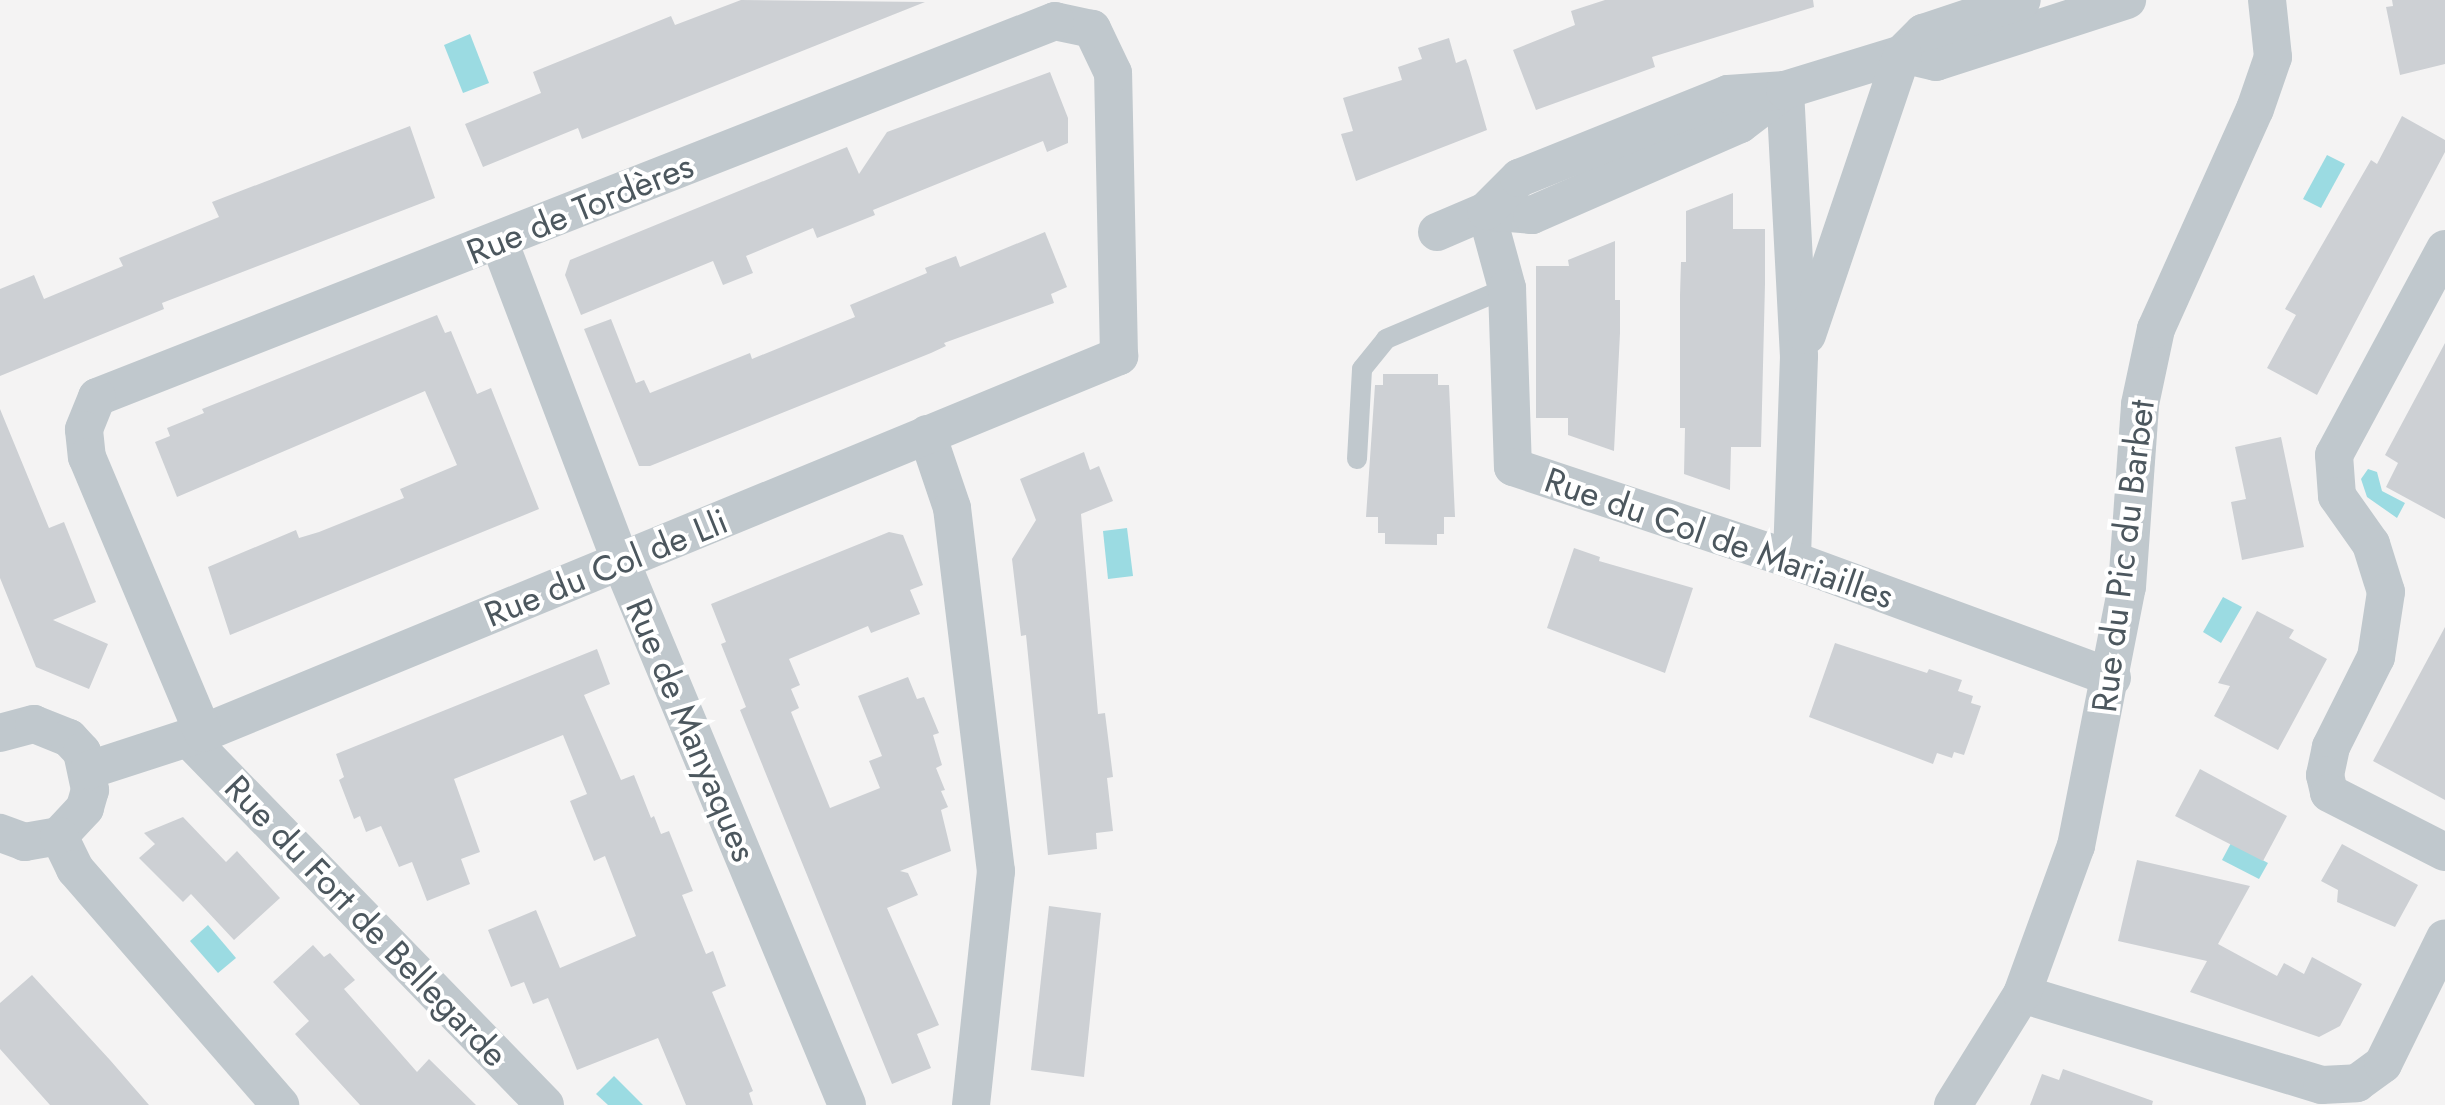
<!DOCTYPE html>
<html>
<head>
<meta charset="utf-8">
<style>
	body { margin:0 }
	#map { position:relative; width:2445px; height:1105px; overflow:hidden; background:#f4f3f3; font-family:Jost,sans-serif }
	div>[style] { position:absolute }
	.water>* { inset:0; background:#9bdbe2 }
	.building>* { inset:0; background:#cdd0d4 }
	.lane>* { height:20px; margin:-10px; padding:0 10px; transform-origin:10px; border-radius:10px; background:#c0c8cd }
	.street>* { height:38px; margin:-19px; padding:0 19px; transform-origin:19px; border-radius:19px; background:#c0c8cd }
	span { translate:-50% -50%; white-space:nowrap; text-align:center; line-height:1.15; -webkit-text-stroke:8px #fff; paint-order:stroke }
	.street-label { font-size:35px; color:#4c575e }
</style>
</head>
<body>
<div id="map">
	<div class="water">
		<div style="clip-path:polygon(470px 34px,489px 83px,463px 93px,444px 45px)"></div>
		<div style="clip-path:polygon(2327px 155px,2345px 164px,2321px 208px,2303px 199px)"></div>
		<div style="clip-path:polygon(2368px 469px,2377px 472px,2382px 491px,2405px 503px,2397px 518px,2367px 497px,2361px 479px)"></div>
		<div style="clip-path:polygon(1127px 528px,1133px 576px,1108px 579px,1103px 531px)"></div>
		<div style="clip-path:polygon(2223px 597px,2242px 607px,2221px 643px,2203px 632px)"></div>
		<div style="clip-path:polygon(2231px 843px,2268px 863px,2259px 879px,2222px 860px)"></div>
		<div style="clip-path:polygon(208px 925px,236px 958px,218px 973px,190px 941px)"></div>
		<div style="clip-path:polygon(614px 1076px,643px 1105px,608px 1105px,596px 1094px)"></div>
	</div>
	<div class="building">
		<div style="clip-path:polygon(741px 0,925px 2px,582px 139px,578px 128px,483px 167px,465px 124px,541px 93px,533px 72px,671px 16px,675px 25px)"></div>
		<div style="clip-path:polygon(1605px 0,1813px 0,1814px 7px,1652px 57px,1655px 67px,1536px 110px,1513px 50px,1575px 25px,1571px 11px)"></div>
		<div style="clip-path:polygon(2392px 0,2445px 0,2445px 64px,2400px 75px,2386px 7px,2393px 6px)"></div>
		<div style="clip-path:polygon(1449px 38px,1456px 63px,1466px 59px,1469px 67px,1487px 130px,1356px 181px,1341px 134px,1353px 131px,1343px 98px,1402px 80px,1398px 67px,1422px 59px,1418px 48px)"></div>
		<div style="clip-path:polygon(1050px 72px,1068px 118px,1068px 143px,1047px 152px,1043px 141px,873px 210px,875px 215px,845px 227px,817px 238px,813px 228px,746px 256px,753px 273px,723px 285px,713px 261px,581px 315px,565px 275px,570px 260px,847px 147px,859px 174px,887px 132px)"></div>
		<div style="clip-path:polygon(2402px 116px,2445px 140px,2445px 152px,2317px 395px,2267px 368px,2296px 315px,2285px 309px,2371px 160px,2377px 164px)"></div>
		<div style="clip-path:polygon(410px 126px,435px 198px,162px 303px,164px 309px,0 376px,0 289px,34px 275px,44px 299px,123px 266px,119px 258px,219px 217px,212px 202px)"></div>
		<div style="clip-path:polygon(1733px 193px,1733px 229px,1765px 229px,1765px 284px,1761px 447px,1731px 447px,1730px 490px,1684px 474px,1685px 428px,1680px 428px,1680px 295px,1681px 262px,1686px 262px,1686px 211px)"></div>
		<div style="clip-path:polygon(1045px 232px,1067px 287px,1051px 294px,1054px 303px,944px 343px,946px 346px,931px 353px,650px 466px,639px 466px,584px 329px,611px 319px,636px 383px,644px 380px,650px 393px,750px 353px,752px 359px,855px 317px,850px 305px,927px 273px,925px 268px,956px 256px,960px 267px)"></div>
		<div style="clip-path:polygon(1615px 241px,1615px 300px,1620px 300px,1620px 333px,1614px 451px,1568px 435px,1568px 418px,1536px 418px,1536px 266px,1569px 266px,1568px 260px)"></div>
		<div style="clip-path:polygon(437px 315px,445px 333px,451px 331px,477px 394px,491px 388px,539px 509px,230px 635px,208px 567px,296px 530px,299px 538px,319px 532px,404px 498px,400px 489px,457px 465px,425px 391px,177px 497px,155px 442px,170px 436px,167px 428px,204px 413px,202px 409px)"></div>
		<div style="clip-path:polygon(2445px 343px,2445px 519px,2386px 487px,2398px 463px,2385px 455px)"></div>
		<div style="clip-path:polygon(1383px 374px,1438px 374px,1438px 385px,1449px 385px,1455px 517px,1444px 517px,1444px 534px,1437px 534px,1437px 545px,1385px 544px,1385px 533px,1378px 533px,1378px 517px,1366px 517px,1375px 385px,1383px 385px)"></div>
		<div style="clip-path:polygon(0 409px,49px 528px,64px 522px,96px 602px,53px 620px,108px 644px,89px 689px,36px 667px,0 578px)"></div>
		<div style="clip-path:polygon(2281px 437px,2304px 547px,2242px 560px,2231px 502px,2246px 499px,2235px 447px)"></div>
		<div style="clip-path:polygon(1084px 452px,1090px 470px,1099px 466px,1113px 501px,1081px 514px,1098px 714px,1105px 713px,1113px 777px,1107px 778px,1113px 831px,1096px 833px,1097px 849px,1048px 855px,1026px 635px,1021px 636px,1012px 559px,1036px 520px,1020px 479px)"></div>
		<div style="clip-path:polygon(889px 532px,903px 535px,923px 585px,910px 590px,920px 614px,871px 633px,868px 626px,789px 659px,800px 685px,791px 689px,799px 708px,791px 712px,830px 808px,880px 788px,869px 761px,882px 756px,858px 696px,908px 677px,917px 699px,924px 697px,939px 733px,933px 735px,942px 765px,936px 768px,945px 790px,941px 791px,948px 807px,941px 810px,951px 851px,900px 871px,908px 873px,918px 895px,887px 908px,939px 1025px,917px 1034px,931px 1068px,892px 1084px,740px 710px,746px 707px,721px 644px,726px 642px,711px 604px)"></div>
		<div style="clip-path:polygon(1574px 548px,1600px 557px,1599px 561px,1693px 588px,1665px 673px,1547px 628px)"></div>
		<div style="clip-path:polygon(2257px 611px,2294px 630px,2289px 638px,2327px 659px,2278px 750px,2214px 716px,2230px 686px,2218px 683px)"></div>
		<div style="clip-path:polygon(2445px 627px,2445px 800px,2373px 761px)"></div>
		<div style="clip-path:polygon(1835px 643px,1927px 673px,1929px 669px,1962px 680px,1958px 691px,1973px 696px,1971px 703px,1981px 706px,1964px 755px,1954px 752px,1952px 758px,1937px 753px,1933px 764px,1809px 717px)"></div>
		<div style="clip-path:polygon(597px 649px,610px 684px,584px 695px,621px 780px,634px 775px,651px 818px,654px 816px,661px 834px,669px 831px,693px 891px,682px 895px,706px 954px,713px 951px,726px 986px,712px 992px,753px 1091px,749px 1093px,753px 1105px,686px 1105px,658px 1038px,577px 1070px,548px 998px,533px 1004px,524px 982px,511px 987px,488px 930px,536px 910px,560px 968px,636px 936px,605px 856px,594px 861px,570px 801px,587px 794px,563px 735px,454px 779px,480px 852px,461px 859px,470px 884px,427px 901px,412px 862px,399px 867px,381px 826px,366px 832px,360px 816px,354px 819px,339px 780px,344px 777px,336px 754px)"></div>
		<div style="clip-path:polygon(2200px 769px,2287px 816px,2263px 861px,2175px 816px)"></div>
		<div style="clip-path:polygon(183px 817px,226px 862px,237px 851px,280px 898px,234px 940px,191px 894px,183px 902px,139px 858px,155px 844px,144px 833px)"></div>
		<div style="clip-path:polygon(2342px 844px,2418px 885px,2395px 927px,2337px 902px,2338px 890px,2321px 881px)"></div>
		<div style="clip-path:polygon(2137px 860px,2250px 886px,2218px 944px,2277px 976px,2284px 963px,2304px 974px,2312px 957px,2362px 984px,2340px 1026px,2319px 1037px,2190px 992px,2207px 961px,2118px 941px)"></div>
		<div style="clip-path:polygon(1049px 906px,1101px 913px,1084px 1077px,1031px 1070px)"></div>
		<div style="clip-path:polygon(313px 945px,324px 957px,330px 953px,355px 980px,344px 989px,417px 1072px,429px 1059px,476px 1105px,360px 1105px,295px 1034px,309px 1021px,273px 982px)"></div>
		<div style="clip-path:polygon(32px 975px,110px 1060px,149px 1105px,50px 1105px,17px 1068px,0 1049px,0 1003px)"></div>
		<div style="clip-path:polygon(2063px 1069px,2153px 1101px,2152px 1105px,2030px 1105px,2042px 1074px,2059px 1080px)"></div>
	</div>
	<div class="lane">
		<div style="left:1357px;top:459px;width:90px;rotate:-86.8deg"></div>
		<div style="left:1362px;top:369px;width:38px;rotate:-51deg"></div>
		<div style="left:1386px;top:339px;width:131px;rotate:-22.9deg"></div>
	</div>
	<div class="street">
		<div style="left:1902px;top:54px;width:35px;rotate:13deg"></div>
		<div style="left:1936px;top:62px;width:201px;rotate:-18deg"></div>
		<div style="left:1785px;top:90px;width:266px;rotate:87deg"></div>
		<div style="left:1799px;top:356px;width:204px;rotate:92deg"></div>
		<div style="left:1486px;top:211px;width:80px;rotate:74.7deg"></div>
		<div style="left:1507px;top:288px;width:179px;rotate:88.1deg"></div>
		<div style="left:1513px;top:467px;width:294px;rotate:18.4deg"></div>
		<div style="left:1792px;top:560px;width:341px;rotate:20.2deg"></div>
		<div style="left:1486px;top:211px;width:46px;rotate:5deg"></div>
		<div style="left:1532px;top:215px;width:227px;rotate:-23.6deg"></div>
		<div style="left:1740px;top:124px;width:56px;rotate:-37.1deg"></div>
		<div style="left:1437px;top:232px;width:53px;rotate:-23.2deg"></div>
		<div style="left:1486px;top:211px;width:47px;rotate:-45deg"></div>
		<div style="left:1519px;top:178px;width:225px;rotate:-21.9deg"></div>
		<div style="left:1728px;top:94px;width:57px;rotate:-4deg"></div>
		<div style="left:1785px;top:90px;width:122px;rotate:-17.1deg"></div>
		<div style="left:1902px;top:54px;width:30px;rotate:-45deg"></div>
		<div style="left:1923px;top:33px;width:104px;rotate:-18.4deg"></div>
		<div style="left:499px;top:241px;width:343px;rotate:69.2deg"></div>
		<div style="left:621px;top:562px;width:588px;rotate:67.4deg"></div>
		<div style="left:2445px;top:249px;width:234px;rotate:118.3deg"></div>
		<div style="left:2334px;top:455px;width:41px;rotate:85.8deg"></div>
		<div style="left:2337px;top:496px;width:59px;rotate:54.7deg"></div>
		<div style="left:2371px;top:544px;width:50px;rotate:72.6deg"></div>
		<div style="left:2386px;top:592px;width:66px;rotate:98.7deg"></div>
		<div style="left:2376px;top:657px;width:101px;rotate:116.6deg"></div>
		<div style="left:2331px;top:747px;width:29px;rotate:102deg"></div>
		<div style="left:2325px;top:775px;width:18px;rotate:77deg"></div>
		<div style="left:2329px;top:793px;width:130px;rotate:27deg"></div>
		<div style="left:1807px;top:335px;width:297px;rotate:-71.3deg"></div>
		<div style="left:927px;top:434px;width:78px;rotate:71.3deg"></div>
		<div style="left:952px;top:508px;width:366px;rotate:83.1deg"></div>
		<div style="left:996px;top:871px;width:235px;rotate:96.1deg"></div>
		<div style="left:0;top:733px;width:35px;rotate:-15deg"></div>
		<div style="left:34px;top:724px;width:38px;rotate:22deg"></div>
		<div style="left:69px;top:738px;width:19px;rotate:47deg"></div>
		<div style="left:82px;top:752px;width:39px;rotate:78deg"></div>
		<div style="left:90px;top:790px;width:19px;rotate:106deg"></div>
		<div style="left:85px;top:808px;width:38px;rotate:133deg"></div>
		<div style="left:59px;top:836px;width:35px;rotate:170deg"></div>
		<div style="left:25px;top:842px;width:27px;rotate:-160deg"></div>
		<div style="left:188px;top:738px;width:512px;rotate:45.79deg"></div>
		<div style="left:89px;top:770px;width:120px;rotate:-18deg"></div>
		<div style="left:203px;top:733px;width:991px;rotate:-22.37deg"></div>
		<div style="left:1119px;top:356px;width:283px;rotate:-91.2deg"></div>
		<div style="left:1113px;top:73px;width:49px;rotate:-115.5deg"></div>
		<div style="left:1092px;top:29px;width:38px;rotate:-168deg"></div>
		<div style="left:1055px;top:21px;width:1029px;rotate:158.57deg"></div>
		<div style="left:97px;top:397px;width:35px;rotate:112deg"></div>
		<div style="left:84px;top:430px;width:27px;rotate:84deg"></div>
		<div style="left:87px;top:457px;width:299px;rotate:67.2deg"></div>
		<div style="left:59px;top:836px;width:37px;rotate:64deg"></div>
		<div style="left:75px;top:869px;width:313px;rotate:49deg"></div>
		<div style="left:2022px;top:994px;width:313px;rotate:16.9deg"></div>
		<div style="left:2322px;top:1085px;width:35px;rotate:-3deg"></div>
		<div style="left:2357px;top:1083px;width:32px;rotate:-36deg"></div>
		<div style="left:2383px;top:1064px;width:140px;rotate:-63.8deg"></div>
		<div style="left:1953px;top:1105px;width:131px;rotate:-58.1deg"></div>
		<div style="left:2022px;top:994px;width:158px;rotate:-70deg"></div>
		<div style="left:2076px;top:846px;width:264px;rotate:-78.9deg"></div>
		<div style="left:2127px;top:587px;width:183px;rotate:-85.9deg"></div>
		<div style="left:2140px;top:404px;width:77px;rotate:-78deg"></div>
		<div style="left:2156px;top:329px;width:241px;rotate:-65.8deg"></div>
		<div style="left:2255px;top:109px;width:55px;rotate:-70.9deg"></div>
		<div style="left:2273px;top:57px;width:57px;rotate:-96deg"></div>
	</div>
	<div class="street-label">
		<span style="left:580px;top:209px;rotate:-22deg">Rue de Tordères</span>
		<span style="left:1719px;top:538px;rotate:19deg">Rue du Col de Mariailles</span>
		<span style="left:2123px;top:556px;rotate:-83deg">Rue du Pic du Barbet</span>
		<span style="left:606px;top:568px;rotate:-22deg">Rue du Col de Lli</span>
		<span style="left:691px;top:730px;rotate:67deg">Rue de Manyaques</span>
		<span style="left:366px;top:921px;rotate:46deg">Rue du Fort de Bellegarde</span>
	</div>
</div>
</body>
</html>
